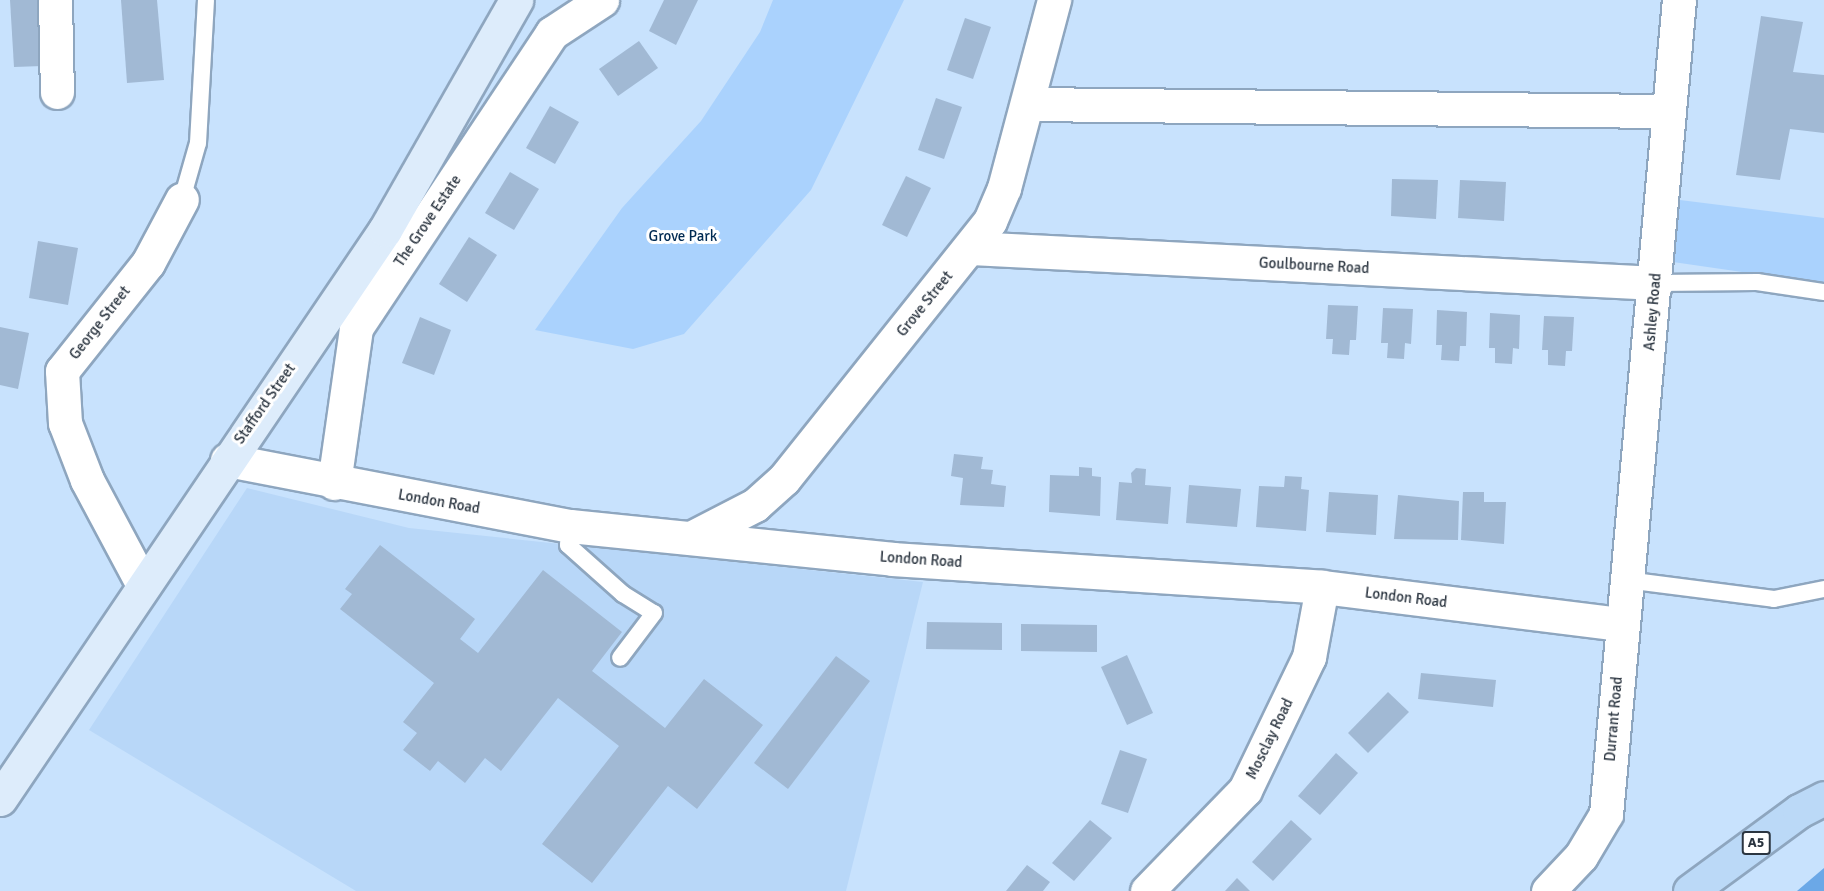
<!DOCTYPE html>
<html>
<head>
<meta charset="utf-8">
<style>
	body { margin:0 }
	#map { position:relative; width:1824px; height:891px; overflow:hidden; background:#c8e2fd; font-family:Signika,sans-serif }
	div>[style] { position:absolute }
	.built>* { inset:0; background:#b8d7f8 }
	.green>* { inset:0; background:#aad2fd }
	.forest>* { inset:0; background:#6ba8e7 }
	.building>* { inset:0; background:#a1b9d4 }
	.roads { filter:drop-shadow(2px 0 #8ea6bf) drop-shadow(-2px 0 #8ea6bf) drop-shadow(0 2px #8ea6bf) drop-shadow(0 -2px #8ea6bf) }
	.lane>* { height:16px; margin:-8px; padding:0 8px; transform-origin:8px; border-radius:8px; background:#fff }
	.street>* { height:33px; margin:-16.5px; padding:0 16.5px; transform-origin:16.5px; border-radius:16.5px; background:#fff }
	.secondary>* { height:33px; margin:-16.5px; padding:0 16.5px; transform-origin:16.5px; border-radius:16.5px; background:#ddecfb }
	.primary>* { height:33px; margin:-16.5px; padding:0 16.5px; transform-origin:16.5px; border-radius:16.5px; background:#bbd9f7 }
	span { translate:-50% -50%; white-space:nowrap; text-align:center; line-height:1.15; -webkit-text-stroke:6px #fff; paint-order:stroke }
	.shield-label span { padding:2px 4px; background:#fff; border:2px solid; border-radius:4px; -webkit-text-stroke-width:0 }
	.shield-label { font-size:14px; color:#2b3540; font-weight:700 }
	.street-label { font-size:15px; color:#2b3540 }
	.park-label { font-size:15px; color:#002a52 }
</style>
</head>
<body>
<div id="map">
	<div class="built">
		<div style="clip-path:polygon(247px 488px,409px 528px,923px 582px,846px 891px,356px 891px,89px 730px)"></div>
	</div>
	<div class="green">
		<div style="clip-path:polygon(773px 0,904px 0,811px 190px,684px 334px,633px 349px,535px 330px,622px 208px,701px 121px,760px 32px)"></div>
		<div style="clip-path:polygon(1680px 200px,1824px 218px,1824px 284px,1673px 262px)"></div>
	</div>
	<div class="forest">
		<div style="clip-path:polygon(1824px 868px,1824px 891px,1797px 891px)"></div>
	</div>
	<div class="building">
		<div style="clip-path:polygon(10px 0,39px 0,42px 66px,14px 67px)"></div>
		<div style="clip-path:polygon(121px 0,157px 0,164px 80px,127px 83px)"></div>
		<div style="clip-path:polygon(664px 0,698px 0,676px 45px,649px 31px)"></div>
		<div style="clip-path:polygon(1761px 16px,1803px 22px,1793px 72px,1824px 75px,1824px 133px,1790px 129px,1780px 180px,1736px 175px)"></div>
		<div style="clip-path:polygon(965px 18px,991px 27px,973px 79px,947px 70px)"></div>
		<div style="clip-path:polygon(639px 41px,658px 68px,618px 96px,599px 69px)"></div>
		<div style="clip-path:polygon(936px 98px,962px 107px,944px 159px,918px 150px)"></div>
		<div style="clip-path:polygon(550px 106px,579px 122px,555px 164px,526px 148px)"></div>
		<div style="clip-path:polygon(510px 172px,539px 189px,514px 230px,485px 213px)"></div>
		<div style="clip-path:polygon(906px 176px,931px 188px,907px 237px,882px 225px)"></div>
		<div style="clip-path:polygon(1392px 179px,1438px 180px,1436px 219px,1391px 216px)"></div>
		<div style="clip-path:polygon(1460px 180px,1506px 182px,1504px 221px,1458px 218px)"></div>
		<div style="clip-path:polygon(469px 237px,497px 255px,467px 302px,439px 284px)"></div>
		<div style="clip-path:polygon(38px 241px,78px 248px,68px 305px,29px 298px)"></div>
		<div style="clip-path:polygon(1328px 305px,1358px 306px,1356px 340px,1350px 340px,1349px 355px,1332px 354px,1333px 339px,1326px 339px)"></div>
		<div style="clip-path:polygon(1383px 308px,1413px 309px,1411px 344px,1405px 343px,1404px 359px,1387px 358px,1388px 343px,1381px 343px)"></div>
		<div style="clip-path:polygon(1437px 310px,1467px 312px,1466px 346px,1460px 346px,1459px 361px,1441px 360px,1442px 345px,1436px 345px)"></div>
		<div style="clip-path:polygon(1490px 313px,1520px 315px,1519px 349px,1513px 348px,1512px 364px,1495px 363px,1495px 348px,1489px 348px)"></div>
		<div style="clip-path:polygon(1544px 316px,1574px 317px,1572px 351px,1566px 351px,1565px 366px,1548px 365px,1548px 350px,1542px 350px)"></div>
		<div style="clip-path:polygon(420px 317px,451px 330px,434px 375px,402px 363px)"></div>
		<div style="clip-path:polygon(0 327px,29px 333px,18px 389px,0 385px)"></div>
		<div style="clip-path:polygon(954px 454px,983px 457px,981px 469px,993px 470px,991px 484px,1006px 486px,1004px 507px,960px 505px,963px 478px,951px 476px)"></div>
		<div style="clip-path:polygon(1079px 467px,1092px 468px,1092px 476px,1101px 477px,1100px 516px,1049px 512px,1050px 475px,1079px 476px)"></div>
		<div style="clip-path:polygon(1136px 468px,1146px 469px,1145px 485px,1171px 487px,1168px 524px,1116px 520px,1119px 482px,1132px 483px,1131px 473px)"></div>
		<div style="clip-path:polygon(1285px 476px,1302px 477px,1301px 489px,1309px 490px,1306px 531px,1256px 527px,1259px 486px,1284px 487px)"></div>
		<div style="clip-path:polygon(1189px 485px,1241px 489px,1237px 527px,1186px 523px)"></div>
		<div style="clip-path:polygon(1329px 492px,1378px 495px,1376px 535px,1326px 532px)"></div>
		<div style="clip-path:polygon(1463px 492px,1484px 492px,1484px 502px,1506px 502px,1504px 544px,1461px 540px)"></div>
		<div style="clip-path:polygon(1398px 495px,1459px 501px,1458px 540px,1394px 539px)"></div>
		<div style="clip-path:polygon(380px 545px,475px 619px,460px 639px,478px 653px,543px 570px,622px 632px,592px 671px,665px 728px,704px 679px,763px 725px,697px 809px,668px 786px,592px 883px,542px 844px,619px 746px,558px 698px,501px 771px,485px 758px,465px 783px,438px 761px,430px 771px,403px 750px,417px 733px,403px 722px,434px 683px,340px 609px,352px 594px,345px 589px)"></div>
		<div style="clip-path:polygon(927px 622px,1002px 623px,1002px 650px,926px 649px)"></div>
		<div style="clip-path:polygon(1021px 624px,1097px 625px,1097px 652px,1021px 651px)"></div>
		<div style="clip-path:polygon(1127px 655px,1153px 713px,1127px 725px,1101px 667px)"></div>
		<div style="clip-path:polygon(836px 656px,870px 681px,788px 789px,754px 763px)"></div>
		<div style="clip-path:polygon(1421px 673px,1496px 680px,1493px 707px,1418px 699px)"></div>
		<div style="clip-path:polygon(1388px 692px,1409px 712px,1368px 753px,1348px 733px)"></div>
		<div style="clip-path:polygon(1120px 750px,1147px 759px,1128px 813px,1101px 804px)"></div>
		<div style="clip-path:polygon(1336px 753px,1358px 773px,1320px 815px,1298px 796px)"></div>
		<div style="clip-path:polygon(1090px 820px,1112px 838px,1074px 881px,1052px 863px)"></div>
		<div style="clip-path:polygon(1291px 820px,1312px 839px,1273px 881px,1252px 862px)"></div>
		<div style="clip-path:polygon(1027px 865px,1050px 882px,1043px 891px,1006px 891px)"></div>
		<div style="clip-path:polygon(1237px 878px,1250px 891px,1225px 891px)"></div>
	</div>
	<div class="roads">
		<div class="lane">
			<div style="left:182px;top:199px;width:58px;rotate:-74.1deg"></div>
			<div style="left:198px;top:143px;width:143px;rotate:-86.8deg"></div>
			<div style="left:1656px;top:283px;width:101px;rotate:-0.6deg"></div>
			<div style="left:1757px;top:282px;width:68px;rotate:8.5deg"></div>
			<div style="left:570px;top:526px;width:19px;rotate:96deg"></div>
			<div style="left:568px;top:545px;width:74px;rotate:41.7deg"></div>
			<div style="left:623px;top:594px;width:36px;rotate:32deg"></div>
			<div style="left:654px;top:613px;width:56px;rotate:127.1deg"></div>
			<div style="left:1626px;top:580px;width:149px;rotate:7.3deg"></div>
			<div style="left:1774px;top:599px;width:51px;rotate:-11.3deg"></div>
		</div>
		<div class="street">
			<div style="left:55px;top:0;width:92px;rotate:88.8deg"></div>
			<div style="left:1027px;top:104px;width:640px;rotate:0.63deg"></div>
			<div style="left:971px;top:248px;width:686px;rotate:2.92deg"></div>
			<div style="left:227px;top:460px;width:349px;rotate:10.9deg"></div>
			<div style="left:570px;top:526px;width:325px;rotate:5.8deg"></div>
			<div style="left:893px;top:559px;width:430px;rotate:3.7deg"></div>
			<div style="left:1322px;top:587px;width:301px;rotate:7.1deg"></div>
			<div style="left:334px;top:483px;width:157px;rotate:-81.9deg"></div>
			<div style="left:356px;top:328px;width:354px;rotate:-56.4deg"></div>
			<div style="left:552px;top:33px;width:60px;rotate:-33.4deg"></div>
			<div style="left:691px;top:538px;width:72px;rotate:-27.3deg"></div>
			<div style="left:755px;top:505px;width:39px;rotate:-42deg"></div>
			<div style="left:784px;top:479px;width:330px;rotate:-51.4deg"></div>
			<div style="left:990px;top:221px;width:36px;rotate:-67deg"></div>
			<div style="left:1004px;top:188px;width:195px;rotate:-75.1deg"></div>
			<div style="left:143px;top:585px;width:119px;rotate:-118.1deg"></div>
			<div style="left:87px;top:480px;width:61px;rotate:-111.1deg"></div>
			<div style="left:65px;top:423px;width:52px;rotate:-93.3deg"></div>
			<div style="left:62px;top:371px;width:138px;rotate:-51.5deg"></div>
			<div style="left:148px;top:263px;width:72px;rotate:-62deg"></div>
			<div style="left:1147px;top:891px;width:141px;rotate:-45.9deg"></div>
			<div style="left:1245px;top:790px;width:148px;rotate:-64.3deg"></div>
			<div style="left:1309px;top:657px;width:71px;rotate:-79.5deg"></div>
			<div style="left:1548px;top:891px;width:48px;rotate:-46.7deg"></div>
			<div style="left:1581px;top:856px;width:49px;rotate:-59.2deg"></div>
			<div style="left:1606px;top:814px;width:817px;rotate:-84.88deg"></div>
		</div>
		<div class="secondary">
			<div style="left:0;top:799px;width:687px;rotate:-55.92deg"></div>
			<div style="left:385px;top:230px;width:265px;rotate:-60.3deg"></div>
		</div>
		<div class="primary">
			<div style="left:1690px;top:891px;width:135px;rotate:-36.3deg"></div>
			<div style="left:1799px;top:811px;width:28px;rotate:-27deg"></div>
		</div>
	</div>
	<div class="shield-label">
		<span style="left:1756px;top:843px">A5</span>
	</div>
	<div class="street-label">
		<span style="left:428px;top:221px;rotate:-56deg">The Grove Estate</span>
		<span style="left:1314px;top:266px;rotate:3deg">Goulbourne Road</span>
		<span style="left:925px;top:304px;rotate:-51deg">Grove Street</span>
		<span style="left:1653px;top:312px;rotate:-85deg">Ashley Road</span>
		<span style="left:100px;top:323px;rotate:-52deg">George Street</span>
		<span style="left:265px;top:404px;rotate:-55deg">Stafford Street</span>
		<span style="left:439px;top:502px;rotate:10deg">London Road</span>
		<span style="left:921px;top:560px;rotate:4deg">London Road</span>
		<span style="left:1406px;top:598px;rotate:7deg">London Road</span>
		<span style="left:1614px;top:719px;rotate:-85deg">Durrant Road</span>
		<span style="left:1270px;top:739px;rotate:-64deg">Mosclay Road</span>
	</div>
	<div class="park-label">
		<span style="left:683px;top:237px">Grove Park</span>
	</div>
</div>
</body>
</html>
